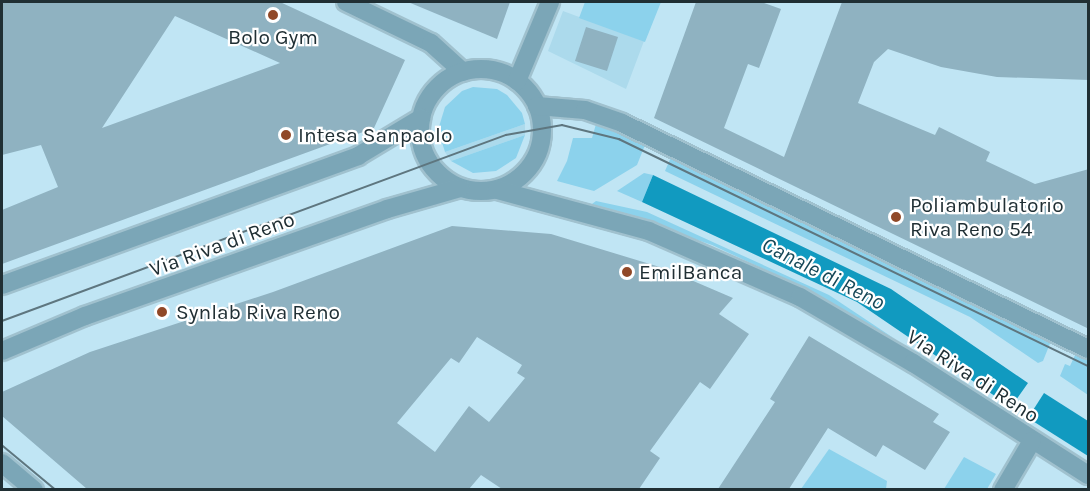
<!DOCTYPE html>
<html>
<head>
<meta charset="utf-8">
<style>
	body { margin:0 }
	#map { position:relative; width:1090px; height:491px; overflow:hidden; background:#c0e5f4; font-family:Karla,sans-serif }
	div>[style] { position:absolute }
	.built>* { inset:0; background:#acdaec }
	.green>* { inset:0; background:#8cd2ec }
	.water>* { inset:0; background:#119ac0 }
	.building>* { inset:0; background:#8fb2c1 }
	.roads { filter:drop-shadow(2px 0 #a0c1ce) drop-shadow(-2px 0 #a0c1ce) drop-shadow(0 2px #a0c1ce) drop-shadow(0 -2px #a0c1ce) }
	.minor>* { height:18px; margin:-9px; padding:0 9px; transform-origin:9px; border-radius:9px; background:#7ba6b7 }
	.minor>.ring { margin:-9px; padding:0; box-sizing:content-box; background:none; border:18px solid #7ba6b7; border-radius:50% }
	.tram>* { height:1.5px; margin:-0.75px; padding:0 0.75px; transform-origin:0.75px; border-radius:0.75px; background:#5e767f }
	.dots>* { width:16px; height:16px; translate:-50% -50%; box-sizing:border-box; border:3px solid #fff; border-radius:50% }
	span { translate:-50% -50%; white-space:nowrap; text-align:center; line-height:1.15; -webkit-text-stroke:4.5px #fff; paint-order:stroke }
	.poi-label { font-size:21px; color:#202f34 }
	.left { translate:0 -50%; text-align:left }
	.street-label { font-size:21px; color:#202f34 }
	.water-label { font-size:22px; color:#164858; font-style:italic }
	.frame { position:absolute; inset:0; border:3px solid #202f34; pointer-events:none }
</style>
</head>
<body>
<div id="map">
	<div class="built">
		<div style="clip-path:polygon(563px 11px,644px 41px,626px 89px,548px 51px)"></div>
		<div style="clip-path:polygon(525px 124px,525px 135px,451px 161px,445px 152px)"></div>
	</div>
	<div class="green">
		<div style="clip-path:polygon(585px 2px,661px 2px,645px 42px,579px 18px)"></div>
		<div style="clip-path:polygon(473px 87px,497px 89px,507px 95px,522px 113px,525px 124px,445px 152px,438px 130px,445px 107px,462px 91px)"></div>
		<div style="clip-path:polygon(596px 124px,645px 145px,637px 165px,594px 191px,557px 181px,567px 161px,573px 138px,592px 138px)"></div>
		<div style="clip-path:polygon(525px 135px,516px 158px,496px 171px,473px 173px,451px 161px)"></div>
		<div style="clip-path:polygon(671px 157px,1051px 341px,1043px 361px,1038px 363px,970px 317px,665px 171px)"></div>
		<div style="clip-path:polygon(644px 173px,653px 175px,642px 202px,617px 191px)"></div>
		<div style="clip-path:polygon(596px 201px,647px 212px,829px 295px,895px 339px,802px 287px,712px 245px,592px 204px)"></div>
		<div style="clip-path:polygon(1076px 353px,1088px 359px,1088px 395px,1060px 376px,1065px 364px,1070px 366px)"></div>
		<div style="clip-path:polygon(829px 449px,887px 481px,886px 489px,801px 489px)"></div>
		<div style="clip-path:polygon(964px 457px,996px 474px,987px 489px,944px 489px)"></div>
	</div>
	<div class="water">
		<div style="clip-path:polygon(653px 175px,891px 289px,1028px 383px,1011px 407px,857px 302px,642px 202px)"></div>
		<div style="clip-path:polygon(1044px 393px,1088px 421px,1088px 456px,1028px 418px)"></div>
	</div>
	<div class="building">
		<div style="clip-path:polygon(evenodd,2px 2px,280px 2px,405px 60px,374px 128px,2px 264px,2px 210px,58px 187px,41px 145px,2px 155px,2px 2px,175px 16px,280px 63px,102px 128px,175px 16px)"></div>
		<div style="clip-path:polygon(408px 2px,510px 2px,497px 39px)"></div>
		<div style="clip-path:polygon(696px 2px,761px 2px,781px 9px,759px 68px,748px 64px,724px 128px,784px 157px,842px 2px,1089px 2px,1089px 80px,997px 77px,941px 67px,888px 49px,874px 62px,858px 103px,935px 135px,939px 127px,990px 152px,986px 161px,1035px 184px,1089px 169px,1089px 329px,654px 118px)"></div>
		<div style="clip-path:polygon(586px 27px,618px 37px,607px 71px,575px 61px)"></div>
		<div style="clip-path:polygon(evenodd,452px 226px,551px 234px,663px 268px,733px 298px,719px 314px,749px 334px,710px 389px,700px 382px,650px 451px,660px 458px,639px 489px,502px 489px,481px 475px,469px 489px,87px 489px,2px 416px,2px 392px,90px 352px,273px 292px,452px 226px,477px 337px,522px 365px,517px 373px,525px 378px,489px 422px,469px 406px,435px 452px,397px 423px,451px 358px,459px 363px,477px 337px)"></div>
		<div style="clip-path:polygon(809px 336px,939px 414px,933px 422px,950px 432px,925px 470px,883px 445px,876px 457px,828px 428px,789px 489px,718px 489px,775px 402px,770px 399px)"></div>
	</div>
	<div class="roads">
		<div class="minor">
			<div style="left:346px;top:2px;width:94px;rotate:25.8deg"></div>
			<div style="left:431px;top:43px;width:43px;rotate:42.2deg"></div>
			<div class="ring" style="left:420px;top:69px;width:104px;height:104px"></div>
			<div style="left:517px;top:81px;width:86px;rotate:-67.3deg"></div>
			<div style="left:537px;top:106px;width:48px;rotate:4.8deg"></div>
			<div style="left:585px;top:110px;width:39px;rotate:19deg"></div>
			<div style="left:622px;top:123px;width:518px;rotate:25.87deg"></div>
			<div style="left:497px;top:190px;width:157px;rotate:15.1deg"></div>
			<div style="left:649px;top:231px;width:165px;rotate:23.6deg"></div>
			<div style="left:800px;top:297px;width:131px;rotate:30.3deg"></div>
			<div style="left:913px;top:363px;width:208px;rotate:32.6deg"></div>
			<div style="left:2px;top:285px;width:379px;rotate:-19.9deg"></div>
			<div style="left:358px;top:156px;width:74px;rotate:-31.1deg"></div>
			<div style="left:2px;top:351px;width:90px;rotate:-22.9deg"></div>
			<div style="left:85px;top:316px;width:320px;rotate:-19.5deg"></div>
			<div style="left:387px;top:209px;width:76px;rotate:-16deg"></div>
			<div style="left:2px;top:463px;width:42px;rotate:40.2deg"></div>
			<div style="left:1003px;top:490px;width:57px;rotate:-59.4deg"></div>
		</div>
	</div>
	<div class="tram">
		<div style="left:2px;top:321px;width:537px;rotate:-20.26deg"></div>
		<div style="left:506px;top:135px;width:57px;rotate:-10.1deg"></div>
		<div style="left:562px;top:125px;width:59px;rotate:13.8deg"></div>
		<div style="left:619px;top:139px;width:521px;rotate:25.83deg"></div>
		<div style="left:2px;top:445px;width:70px;rotate:39.8deg"></div>
	</div>
	<div class="dots">
		<div style="left:273px;top:15px;background:#904827"></div>
		<div style="left:286px;top:135px;background:#904827"></div>
		<div style="left:896px;top:217px;background:#904827"></div>
		<div style="left:627px;top:272px;background:#904827"></div>
		<div style="left:162px;top:312px;background:#904827"></div>
	</div>
	<div class="poi-label">
		<span style="left:273px;top:37px">Bolo Gym</span>
		<span class="left" style="left:298px;top:135px">Intesa Sanpaolo</span>
		<span class="left" style="left:910px;top:217px">Poliambulatorio<br>Riva Reno 54</span>
		<span class="left" style="left:639px;top:272px">EmilBanca</span>
		<span class="left" style="left:176px;top:312px">Synlab Riva Reno</span>
	</div>
	<div class="street-label">
		<span style="left:222px;top:244px;rotate:-20deg">Via Riva di Reno</span>
		<span style="left:973px;top:376px;rotate:33deg">Via Riva di Reno</span>
	</div>
	<div class="water-label">
		<span style="left:823px;top:274px;rotate:27deg">Canale di Reno</span>
	</div>
	<div class="frame"></div>
</div>
</body>
</html>
